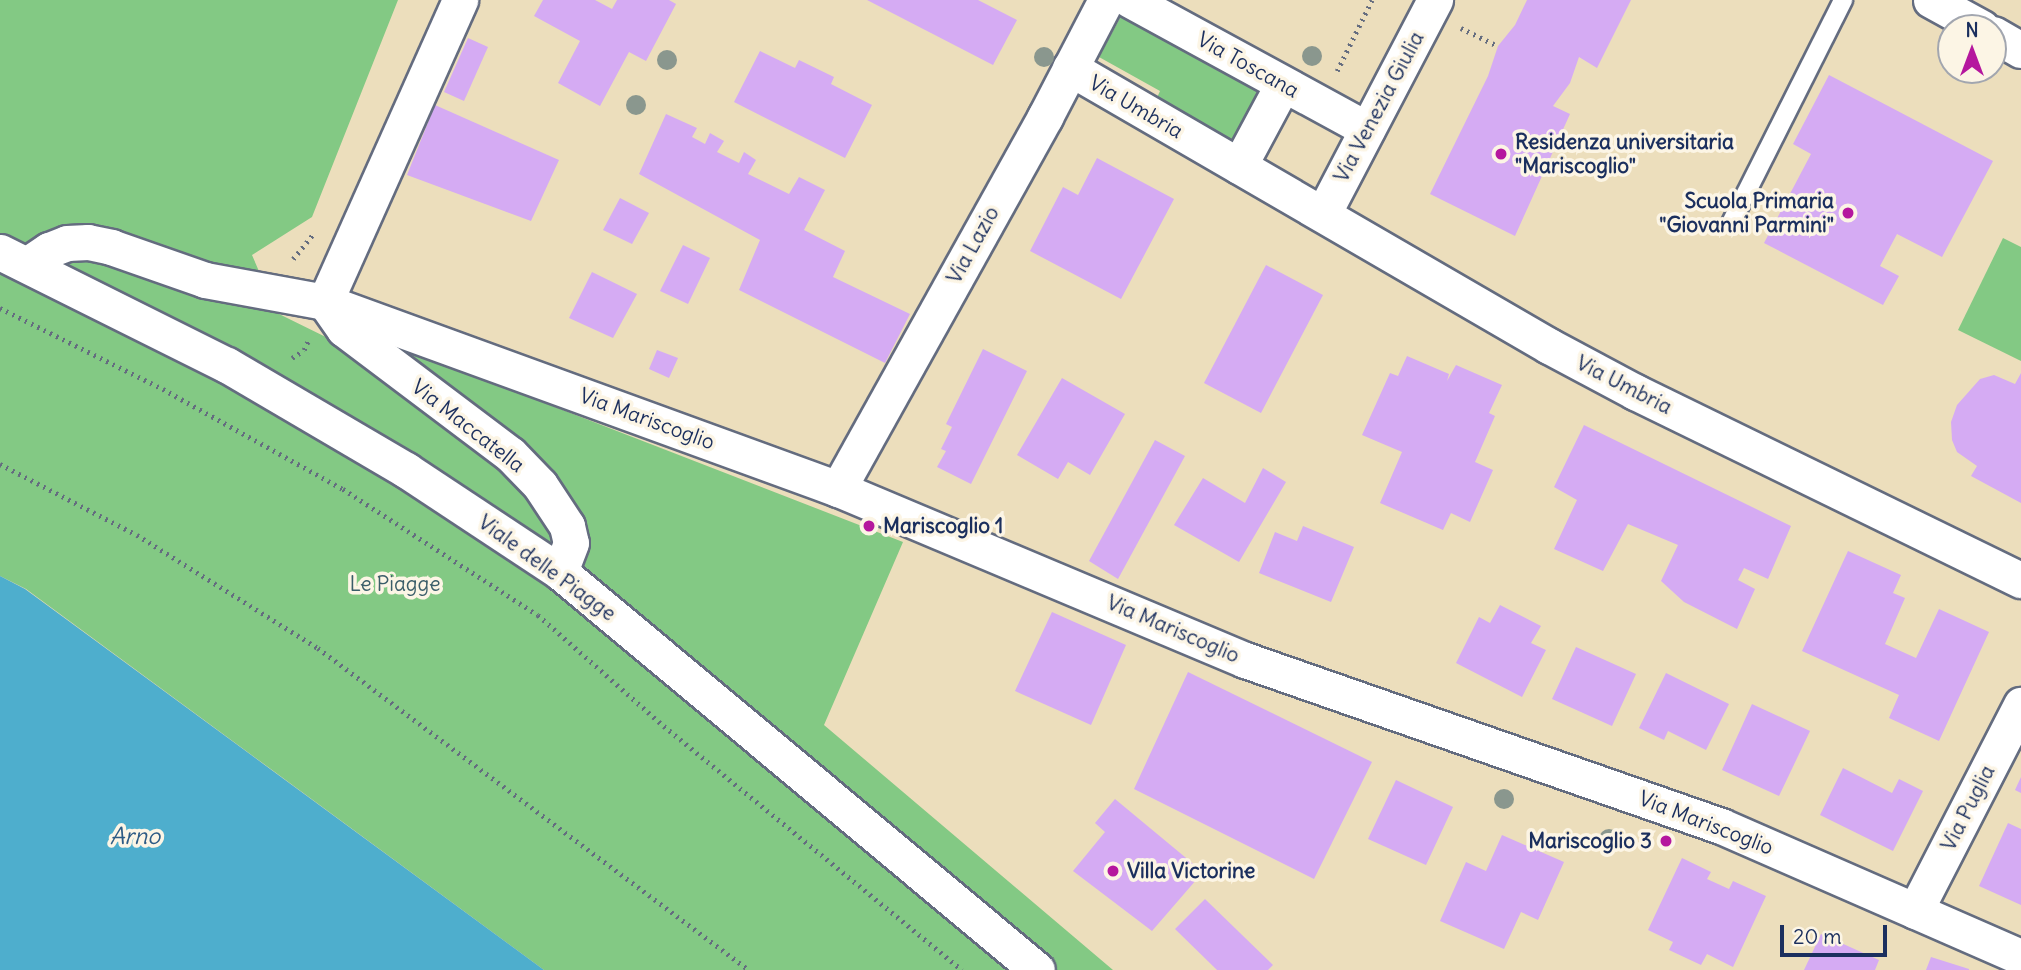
<!DOCTYPE html>
<html>
<head>
<meta charset="utf-8">
<style>
	body { margin:0 }
	#map { position:relative; width:2021px; height:970px; overflow:hidden; background:#ecdebc; font-family:Delius,sans-serif }
	div>[style] { position:absolute }
	.green>* { inset:0; background:#83c984 }
	.water>* { inset:0; background:#4eaecd }
	.building>* { inset:0; background:#d5abf3 }
	.path>* { height:4.5px; margin-top:-2.25px; transform-origin:0; background:repeating-linear-gradient(90deg,#646c7f 0 2px,transparent 0 7px) }
	.roads { filter:drop-shadow(2px 0 #646c7f) drop-shadow(-2px 0 #646c7f) drop-shadow(0 2px #646c7f) drop-shadow(0 -2px #646c7f) }
	.lane>* { height:18px; margin:-9px; padding:0 9px; transform-origin:9px; border-radius:9px; background:#fff }
	.street>* { height:35px; margin:-17.5px; padding:0 17.5px; transform-origin:17.5px; border-radius:17.5px; background:#fff }
	.trees>* { width:20px; height:20px; margin:-10px; border-radius:50%; background:#8a978e }
	.dots>* { width:19px; height:19px; translate:-50% -50%; box-sizing:border-box; border:4px solid #fcf5e5; border-radius:50% }
	span { translate:-50% -50%; white-space:nowrap; text-align:center; line-height:1.15; -webkit-text-stroke:7px #fcf5e5; paint-order:stroke }
	.street-label { font-size:21px; color:#1b2f5e }
	.poi-label { font-size:21px; color:#1b2f5e; font-weight:700 }
	.left { translate:0 -50%; text-align:left }
	.right { translate:-100% -50%; text-align:right }
	.park-label { font-size:21px; color:#3a5d69 }
	.water-label { font-size:23px; color:#2d5b85; font-style:italic }
	.north { position:absolute; left:1937px; top:14px; width:70px; height:70px; box-sizing:border-box; background:#fcf5e5; border:2px solid #a2a6af; border-radius:50%; rotate:0deg; font-size:19px; font-weight:700; line-height:28px; text-align:center; color:#1b2f5e }
	.north::after { content:''; display:block; margin:auto; width:24px; height:32px; background:#b5179e; clip-path:polygon(50% 0,100% 100%,50% 72%,0 100%) }
	.scale { position:absolute; left:1780px; top:925px; width:107px; height:32px; box-sizing:border-box; border:4px solid #1b2f5e; border-top:0; padding-left:9px; font-size:21px; line-height:24px; white-space:nowrap; color:#1b2f5e; -webkit-text-stroke:5px #fcf5e5; paint-order:stroke }
</style>
</head>
<body>
<div id="map">
	<div class="green">
		<div style="clip-path:polygon(0 0,398px 0,312px 217px,252px 255px,277px 313px,340px 344px,375px 337px,903px 542px,824px 725px,1113px 970px,544px 970px,26px 589px,0 576px)"></div>
		<div style="clip-path:polygon(1121px 16px,1262px 94px,1235px 143px,1156px 100px,1160px 91px,1099px 57px)"></div>
		<div style="clip-path:polygon(2003px 238px,2021px 247px,2021px 361px,1958px 330px)"></div>
	</div>
	<div class="water">
		<div style="clip-path:polygon(0 576px,25px 589px,544px 970px,0 970px)"></div>
	</div>
	<div class="building">
		<div style="clip-path:polygon(543px 0,595px 0,612px 9px,617px 0,669px 0,676px 4px,646px 61px,629px 52px,600px 106px,558px 83px,580px 41px,534px 16px)"></div>
		<div style="clip-path:polygon(867px 0,978px 0,1017px 20px,993px 65px)"></div>
		<div style="clip-path:polygon(1527px 0,1631px 0,1597px 68px,1579px 57px,1570px 83px,1553px 106px,1570px 114px,1515px 236px,1430px 194px,1488px 76px,1498px 46px,1515px 25px)"></div>
		<div style="clip-path:polygon(468px 38px,488px 47px,464px 101px,444px 92px)"></div>
		<div style="clip-path:polygon(760px 51px,795px 68px,799px 60px,834px 77px,831px 84px,872px 105px,845px 158px,734px 102px)"></div>
		<div style="clip-path:polygon(1829px 75px,1993px 161px,1942px 257px,1897px 234px,1880px 266px,1899px 276px,1883px 305px,1764px 243px,1811px 154px,1793px 144px)"></div>
		<div style="clip-path:polygon(435px 105px,559px 160px,531px 221px,407px 175px)"></div>
		<div style="clip-path:polygon(666px 114px,697px 128px,692px 137px,705px 144px,710px 133px,724px 141px,717px 152px,739px 163px,744px 152px,756px 160px,748px 174px,789px 194px,799px 177px,825px 190px,804px 230px,845px 251px,833px 277px,910px 314px,885px 363px,739px 290px,760px 240px,639px 174px)"></div>
		<div style="clip-path:polygon(1097px 158px,1174px 199px,1121px 299px,1030px 251px,1063px 187px,1078px 195px)"></div>
		<div style="clip-path:polygon(620px 198px,649px 213px,632px 244px,603px 230px)"></div>
		<div style="clip-path:polygon(683px 245px,710px 258px,688px 304px,660px 291px)"></div>
		<div style="clip-path:polygon(1266px 265px,1323px 295px,1261px 413px,1204px 383px)"></div>
		<div style="clip-path:polygon(592px 272px,637px 294px,613px 338px,569px 318px)"></div>
		<div style="clip-path:polygon(983px 349px,1027px 371px,971px 484px,937px 467px,946px 451px,941px 449px,952px 427px,946px 424px)"></div>
		<div style="clip-path:polygon(657px 350px,678px 358px,669px 378px,649px 369px)"></div>
		<div style="clip-path:polygon(1407px 356px,1449px 374px,1447px 381px,1456px 365px,1502px 385px,1489px 413px,1495px 416px,1475px 462px,1493px 470px,1470px 522px,1451px 513px,1443px 530px,1380px 503px,1402px 452px,1362px 435px,1390px 373px,1398px 376px)"></div>
		<div style="clip-path:polygon(2021px 373px,2021px 503px,1971px 476px,1977px 466px,1957px 452px,1952px 440px,1951px 422px,1957px 405px,1980px 379px,1994px 375px,2015px 384px)"></div>
		<div style="clip-path:polygon(1062px 378px,1125px 414px,1090px 475px,1068px 462px,1058px 479px,1017px 455px)"></div>
		<div style="clip-path:polygon(1584px 425px,1791px 526px,1768px 579px,1744px 568px,1738px 580px,1755px 589px,1737px 629px,1684px 602px,1661px 581px,1678px 545px,1628px 524px,1603px 571px,1554px 549px,1577px 500px,1554px 487px)"></div>
		<div style="clip-path:polygon(1155px 440px,1185px 456px,1118px 579px,1089px 561px)"></div>
		<div style="clip-path:polygon(1263px 468px,1286px 482px,1239px 562px,1174px 525px,1203px 478px,1245px 503px)"></div>
		<div style="clip-path:polygon(1303px 526px,1354px 547px,1331px 602px,1259px 573px,1275px 532px,1297px 541px)"></div>
		<div style="clip-path:polygon(1848px 551px,1901px 575px,1893px 593px,1905px 598px,1885px 644px,1916px 658px,1939px 609px,1989px 632px,1939px 741px,1889px 718px,1899px 695px,1802px 651px)"></div>
		<div style="clip-path:polygon(1500px 605px,1541px 626px,1531px 643px,1546px 650px,1522px 697px,1456px 663px,1479px 617px,1490px 623px)"></div>
		<div style="clip-path:polygon(1052px 612px,1126px 645px,1091px 725px,1015px 691px)"></div>
		<div style="clip-path:polygon(1576px 647px,1636px 674px,1612px 726px,1552px 699px)"></div>
		<div style="clip-path:polygon(1188px 672px,1372px 762px,1314px 879px,1134px 789px)"></div>
		<div style="clip-path:polygon(1666px 673px,1729px 704px,1706px 750px,1668px 731px,1664px 740px,1639px 728px)"></div>
		<div style="clip-path:polygon(1752px 704px,1810px 731px,1779px 796px,1722px 770px)"></div>
		<div style="clip-path:polygon(1843px 768px,1892px 793px,1899px 779px,1923px 791px,1893px 851px,1820px 815px)"></div>
		<div style="clip-path:polygon(2021px 777px,2021px 793px,2015px 790px)"></div>
		<div style="clip-path:polygon(1396px 780px,1453px 807px,1426px 865px,1368px 839px)"></div>
		<div style="clip-path:polygon(1115px 799px,1203px 872px,1152px 931px,1073px 871px,1105px 832px,1095px 823px)"></div>
		<div style="clip-path:polygon(2008px 823px,2021px 829px,2021px 905px,1979px 886px)"></div>
		<div style="clip-path:polygon(1502px 835px,1564px 862px,1538px 920px,1521px 912px,1504px 949px,1440px 921px,1466px 862px,1486px 871px)"></div>
		<div style="clip-path:polygon(1682px 858px,1711px 872px,1707px 879px,1729px 889px,1733px 881px,1766px 896px,1733px 967px,1707px 954px,1701px 965px,1669px 950px,1673px 942px,1648px 930px)"></div>
		<div style="clip-path:polygon(1205px 899px,1273px 965px,1268px 970px,1217px 970px,1175px 929px)"></div>
		<div style="clip-path:polygon(1821px 934px,1879px 960px,1875px 970px,1804px 970px)"></div>
		<div style="clip-path:polygon(1931px 957px,1969px 969px,1969px 970px,1926px 970px)"></div>
	</div>
	<div class="path">
		<div style="left:1461px;top:28px;width:41px;rotate:25.9deg"></div>
		<div style="left:1337px;top:71px;width:79px;rotate:-63.8deg"></div>
		<div style="left:293px;top:259px;width:33px;rotate:-51deg"></div>
		<div style="left:0;top:308px;width:182px;rotate:26.4deg"></div>
		<div style="left:163px;top:389px;width:206px;rotate:29.1deg"></div>
		<div style="left:343px;top:489px;width:232px;rotate:32.9deg"></div>
		<div style="left:538px;top:615px;width:168px;rotate:41.4deg"></div>
		<div style="left:664px;top:726px;width:385px;rotate:39.3deg"></div>
		<div style="left:292px;top:358px;width:14px;rotate:-34deg"></div>
		<div style="left:304px;top:350px;width:10px;rotate:-66deg"></div>
		<div style="left:0;top:464px;width:154px;rotate:27.4deg"></div>
		<div style="left:137px;top:535px;width:213px;rotate:32deg"></div>
		<div style="left:318px;top:648px;width:538px;rotate:36.76deg"></div>
	</div>
	<div class="roads">
		<div class="lane">
			<div style="left:1731px;top:223px;width:250px;rotate:-63.3deg"></div>
		</div>
		<div class="street">
			<div style="left:1130px;top:0;width:270px;rotate:28.6deg"></div>
			<div style="left:1931px;top:0;width:58px;rotate:28.8deg"></div>
			<div style="left:1993px;top:34px;width:32px;rotate:30deg"></div>
			<div style="left:1070px;top:68px;width:554px;rotate:30.13deg"></div>
			<div style="left:1549px;top:346px;width:98px;rotate:28.1deg"></div>
			<div style="left:1635px;top:392px;width:429px;rotate:26deg"></div>
			<div style="left:1239px;top:166px;width:93px;rotate:-61.8deg"></div>
			<div style="left:1323px;top:214px;width:242px;rotate:-62.4deg"></div>
			<div style="left:0;top:252px;width:254px;rotate:26.5deg"></div>
			<div style="left:227px;top:365px;width:208px;rotate:30.4deg"></div>
			<div style="left:406px;top:470px;width:185px;rotate:33.5deg"></div>
			<div style="left:560px;top:572px;width:621px;rotate:39.84deg"></div>
			<div style="left:28px;top:264px;width:25px;rotate:-34deg"></div>
			<div style="left:49px;top:250px;width:19px;rotate:-21deg"></div>
			<div style="left:67px;top:243px;width:21px;rotate:-3deg"></div>
			<div style="left:88px;top:242px;width:24px;rotate:12deg"></div>
			<div style="left:111px;top:247px;width:100px;rotate:19.3deg"></div>
			<div style="left:205px;top:280px;width:122px;rotate:10.4deg"></div>
			<div style="left:325px;top:302px;width:546px;rotate:20.03deg"></div>
			<div style="left:838px;top:489px;width:441px;rotate:22.8deg"></div>
			<div style="left:1245px;top:660px;width:504px;rotate:19.23deg"></div>
			<div style="left:1721px;top:826px;width:327px;rotate:23.6deg"></div>
			<div style="left:325px;top:302px;width:33px;rotate:55deg"></div>
			<div style="left:344px;top:329px;width:208px;rotate:37deg"></div>
			<div style="left:510px;top:454px;width:43px;rotate:45.9deg"></div>
			<div style="left:540px;top:485px;width:49px;rotate:56.6deg"></div>
			<div style="left:567px;top:526px;width:17px;rotate:77deg"></div>
			<div style="left:571px;top:543px;width:31px;rotate:111deg"></div>
			<div style="left:325px;top:302px;width:331px;rotate:-65.9deg"></div>
			<div style="left:838px;top:489px;width:426px;rotate:-60.9deg"></div>
			<div style="left:1045px;top:117px;width:132px;rotate:-62.5deg"></div>
			<div style="left:1915px;top:911px;width:232px;rotate:-62.8deg"></div>
		</div>
	</div>
	<div class="trees">
		<div style="left:1312px;top:56px"></div>
		<div style="left:1044px;top:57px"></div>
		<div style="left:667px;top:60px"></div>
		<div style="left:636px;top:105px"></div>
		<div style="left:1504px;top:799px"></div>
		<div style="left:1609px;top:839px"></div>
	</div>
	<div class="dots">
		<div style="left:1501px;top:154px;background:#b5179e"></div>
		<div style="left:1848px;top:213px;background:#b5179e"></div>
		<div style="left:869px;top:526px;background:#b5179e"></div>
		<div style="left:1666px;top:841px;background:#b5179e"></div>
		<div style="left:1113px;top:871px;background:#b5179e"></div>
	</div>
	<div class="street-label">
		<span style="left:1248px;top:65px;rotate:29deg">Via Toscana</span>
		<span style="left:1136px;top:107px;rotate:30deg">Via Umbria</span>
		<span style="left:1379px;top:107px;rotate:-62deg">Via Venezia Giulia</span>
		<span style="left:973px;top:245px;rotate:-61deg">Via Lazio</span>
		<span style="left:1624px;top:385px;rotate:27deg">Via Umbria</span>
		<span style="left:647px;top:419px;rotate:20deg">Via Mariscoglio</span>
		<span style="left:468px;top:426px;rotate:38deg">Via Maccatella</span>
		<span style="left:547px;top:568px;rotate:36deg">Viale delle Piagge</span>
		<span style="left:1173px;top:629px;rotate:23deg">Via Mariscoglio</span>
		<span style="left:1968px;top:808px;rotate:-63deg">Via Puglia</span>
		<span style="left:1706px;top:823px;rotate:21deg">Via Mariscoglio</span>
	</div>
	<div class="poi-label">
		<span class="left" style="left:1515px;top:154px">Residenza universitaria<br>"Mariscoglio"</span>
		<span class="right" style="left:1834px;top:213px">Scuola Primaria<br>"Giovanni Parmini"</span>
		<span class="left" style="left:883px;top:526px">Mariscoglio 1</span>
		<span class="right" style="left:1652px;top:841px">Mariscoglio 3</span>
		<span class="left" style="left:1127px;top:871px">Villa Victorine</span>
	</div>
	<div class="park-label">
		<span style="left:395px;top:584px">Le Piagge</span>
	</div>
	<div class="water-label">
		<span style="left:135px;top:836px">Arno</span>
	</div>
	<div class="north">N</div>
	<div class="scale">20 m</div>
</div>
</body>
</html>
